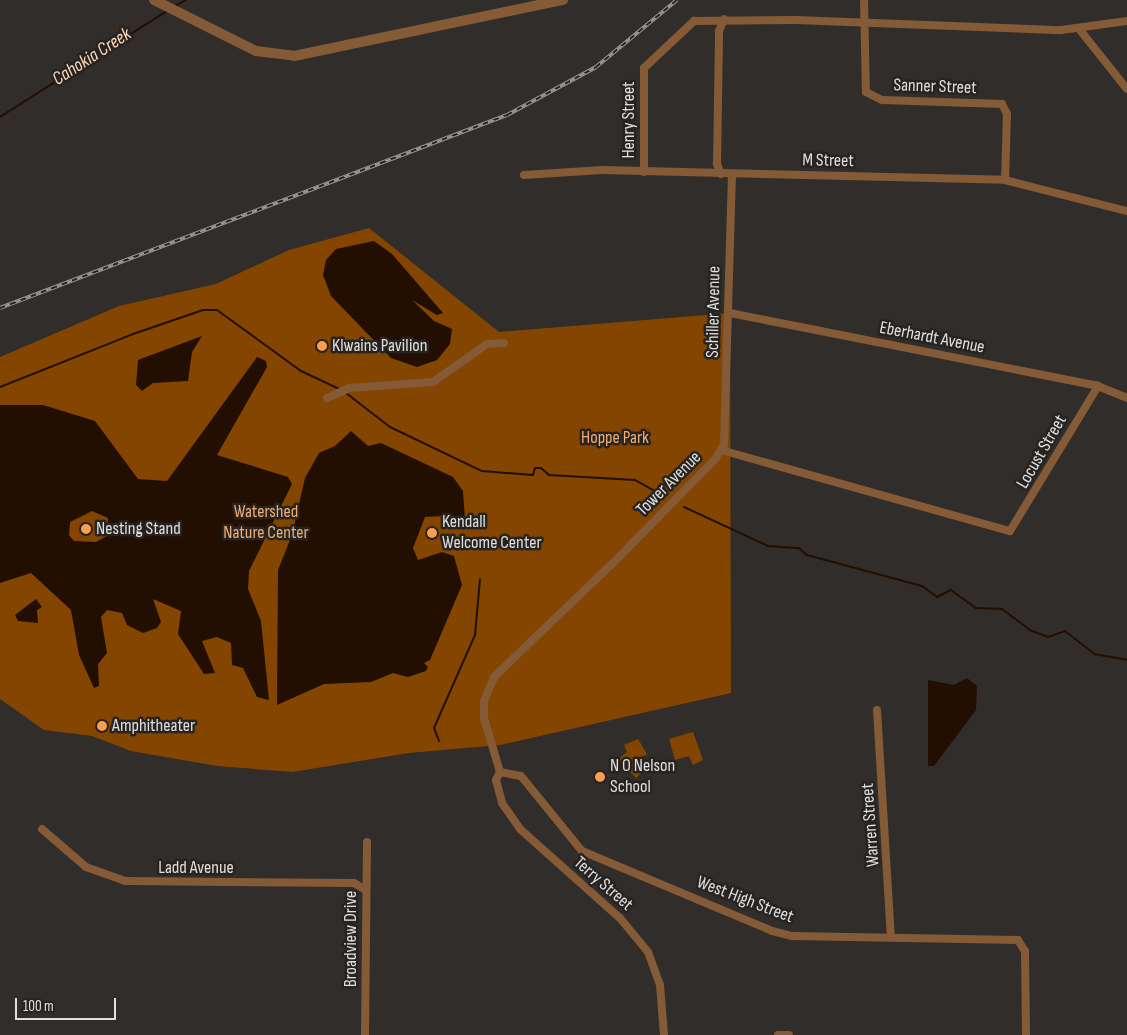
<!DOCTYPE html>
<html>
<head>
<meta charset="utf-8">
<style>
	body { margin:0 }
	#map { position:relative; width:1127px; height:1035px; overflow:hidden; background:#302d2b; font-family:"Sofia Sans Condensed",sans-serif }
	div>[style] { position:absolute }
	.green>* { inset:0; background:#834500 }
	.water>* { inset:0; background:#230f01 }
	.stream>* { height:2px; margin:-1px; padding:0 1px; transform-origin:1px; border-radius:1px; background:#230f01 }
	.minor>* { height:8px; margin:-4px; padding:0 4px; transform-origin:4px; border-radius:4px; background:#855a36 }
	.tertiary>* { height:10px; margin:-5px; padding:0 5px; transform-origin:5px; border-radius:5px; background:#855a36 }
	.rail>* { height:4px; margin-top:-2px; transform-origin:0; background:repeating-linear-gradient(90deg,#262321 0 5.5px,#9b9897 0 11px); box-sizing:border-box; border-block:1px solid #9b9897 }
	.dots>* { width:14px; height:14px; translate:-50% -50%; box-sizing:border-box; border:2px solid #262321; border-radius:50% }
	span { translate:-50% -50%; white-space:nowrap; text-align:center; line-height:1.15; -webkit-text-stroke:5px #262321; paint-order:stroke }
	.street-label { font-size:18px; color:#e1dfde }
	.poi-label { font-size:18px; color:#e1dfde }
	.left { translate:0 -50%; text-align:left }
	.park-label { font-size:18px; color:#f4ac72 }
	.water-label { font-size:19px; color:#fed9bc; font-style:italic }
	.scale { position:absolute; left:15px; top:998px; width:101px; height:22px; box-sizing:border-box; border:2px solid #e1dfde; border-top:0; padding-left:6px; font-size:15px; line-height:18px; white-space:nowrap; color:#e1dfde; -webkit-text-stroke:4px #262321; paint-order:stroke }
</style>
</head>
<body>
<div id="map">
	<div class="green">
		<div style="clip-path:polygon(369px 228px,499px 332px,730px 313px,731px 693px,500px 745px,409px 753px,292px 772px,217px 766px,131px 751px,92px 736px,44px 730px,0 699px,0 357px,119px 306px,216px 284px,289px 250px)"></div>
		<div style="clip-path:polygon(693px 732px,703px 760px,693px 765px,689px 756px,675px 760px,669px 739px)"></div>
		<div style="clip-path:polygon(638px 739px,647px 754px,635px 761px,641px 773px,636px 778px,618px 759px,627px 752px,624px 745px)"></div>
	</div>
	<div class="water">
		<div style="clip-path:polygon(374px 241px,392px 254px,443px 313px,437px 315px,412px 300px,434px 321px,452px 329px,450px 344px,437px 360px,417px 367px,391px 358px,331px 296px,323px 275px,326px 260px,336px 249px)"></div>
		<div style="clip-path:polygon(202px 336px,192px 352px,188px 381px,153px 383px,142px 391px,136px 385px,138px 360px)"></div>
		<div style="clip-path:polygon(evenodd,257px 357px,266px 361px,267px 367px,217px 455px,288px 477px,292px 484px,249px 571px,248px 589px,261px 621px,269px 700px,257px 697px,243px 668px,232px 665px,231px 643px,217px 637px,202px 641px,215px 673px,204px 674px,178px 634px,181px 611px,153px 599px,161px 622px,157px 628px,143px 633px,127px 625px,122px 613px,107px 610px,101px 617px,107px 653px,98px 664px,99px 686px,94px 688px,79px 655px,71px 610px,31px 573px,0 583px,0 405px,43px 405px,95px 421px,138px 479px,167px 481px,257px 357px,92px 511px,108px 518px,107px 536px,96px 542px,74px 541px,69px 535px,70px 522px,92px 511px)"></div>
		<div style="clip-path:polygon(351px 431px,368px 446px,381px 443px,453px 477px,463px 491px,465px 519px,461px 527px,442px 516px,425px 517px,413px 548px,418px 560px,442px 552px,454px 556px,462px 585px,430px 660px,424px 663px,428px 667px,426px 671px,408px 677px,393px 673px,371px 682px,324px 684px,277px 705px,278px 570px,292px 535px,305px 478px,319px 453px,335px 446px)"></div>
		<div style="clip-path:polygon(36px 599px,42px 607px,37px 610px,38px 623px,18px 621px,15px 615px)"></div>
		<div style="clip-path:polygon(967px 678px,977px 686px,976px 710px,934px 766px,928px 766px,928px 680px,954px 685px)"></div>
	</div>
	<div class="stream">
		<div style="left:175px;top:6px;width:13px;rotate:-29deg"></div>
		<div style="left:0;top:117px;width:198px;rotate:-32.4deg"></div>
		<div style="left:0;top:387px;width:143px;rotate:-21.7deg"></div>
		<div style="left:133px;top:334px;width:74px;rotate:-18.9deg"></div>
		<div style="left:203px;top:310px;width:14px"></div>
		<div style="left:217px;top:310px;width:104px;rotate:36deg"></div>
		<div style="left:301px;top:371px;width:42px;rotate:25.3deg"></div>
		<div style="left:346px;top:393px;width:56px;rotate:37.7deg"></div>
		<div style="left:390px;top:427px;width:102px;rotate:25.6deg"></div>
		<div style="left:482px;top:471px;width:51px;rotate:4.5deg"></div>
		<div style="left:533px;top:475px;width:7px;rotate:-74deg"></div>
		<div style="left:535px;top:468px;width:6px"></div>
		<div style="left:541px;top:468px;width:11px;rotate:41deg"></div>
		<div style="left:549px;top:475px;width:86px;rotate:3.3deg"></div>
		<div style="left:635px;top:480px;width:29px;rotate:29deg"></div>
		<div style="left:684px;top:507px;width:93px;rotate:24.9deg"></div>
		<div style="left:768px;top:546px;width:31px;rotate:4deg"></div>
		<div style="left:799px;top:548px;width:11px;rotate:41deg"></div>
		<div style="left:807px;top:555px;width:119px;rotate:15.1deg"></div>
		<div style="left:922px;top:586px;width:19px;rotate:36deg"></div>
		<div style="left:937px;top:597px;width:16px;rotate:-27deg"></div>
		<div style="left:951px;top:590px;width:31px;rotate:36deg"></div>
		<div style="left:976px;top:608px;width:26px;rotate:2deg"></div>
		<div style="left:1002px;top:609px;width:35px;rotate:37deg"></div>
		<div style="left:1030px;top:630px;width:19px;rotate:21deg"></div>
		<div style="left:1048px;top:637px;width:18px;rotate:-19deg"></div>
		<div style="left:1065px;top:631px;width:37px;rotate:38deg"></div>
		<div style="left:1094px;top:654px;width:34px;rotate:10deg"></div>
		<div style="left:439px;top:741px;width:14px;rotate:-111deg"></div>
		<div style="left:434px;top:728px;width:102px;rotate:-66.2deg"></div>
		<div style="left:475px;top:635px;width:56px;rotate:-84.9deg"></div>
	</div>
	<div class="minor">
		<div style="left:864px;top:0;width:92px;rotate:88.8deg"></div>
		<div style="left:866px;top:92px;width:18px;rotate:27deg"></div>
		<div style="left:882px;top:100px;width:120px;rotate:1.9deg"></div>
		<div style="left:1002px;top:104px;width:11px;rotate:63deg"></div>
		<div style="left:1007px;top:114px;width:66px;rotate:91.7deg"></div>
		<div style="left:1080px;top:30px;width:75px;rotate:51.5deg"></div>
		<div style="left:644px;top:172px;width:104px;rotate:-90deg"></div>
		<div style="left:644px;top:68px;width:69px;rotate:-43.2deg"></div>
		<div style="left:694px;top:21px;width:102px;rotate:-0.6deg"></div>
		<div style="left:796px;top:20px;width:265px;rotate:2.2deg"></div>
		<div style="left:1061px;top:30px;width:67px;rotate:-7.8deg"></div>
		<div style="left:721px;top:174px;width:11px;rotate:-112deg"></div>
		<div style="left:717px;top:164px;width:133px;rotate:-89.1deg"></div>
		<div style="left:719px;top:31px;width:13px;rotate:-67deg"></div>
		<div style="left:524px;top:175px;width:78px;rotate:-3.7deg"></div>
		<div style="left:602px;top:170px;width:403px;rotate:1.4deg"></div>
		<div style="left:1005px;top:180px;width:126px;rotate:14.3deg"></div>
		<div style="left:730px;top:313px;width:372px;rotate:11.2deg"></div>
		<div style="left:1095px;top:385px;width:35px;rotate:22deg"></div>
		<div style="left:327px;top:398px;width:24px;rotate:-24deg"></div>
		<div style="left:349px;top:388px;width:84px;rotate:-4.1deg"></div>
		<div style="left:433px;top:382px;width:66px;rotate:-35.1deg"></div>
		<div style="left:487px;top:344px;width:17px;rotate:-3deg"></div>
		<div style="left:721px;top:450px;width:300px;rotate:15.7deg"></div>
		<div style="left:1010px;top:531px;width:170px;rotate:-58.7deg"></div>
		<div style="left:877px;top:710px;width:227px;rotate:86.5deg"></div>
		<div style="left:500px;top:772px;width:56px;rotate:-106.5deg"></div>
		<div style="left:484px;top:718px;width:17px;rotate:-90deg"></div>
		<div style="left:484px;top:701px;width:26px;rotate:-67deg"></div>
		<div style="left:494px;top:677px;width:163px;rotate:-43.8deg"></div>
		<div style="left:612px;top:564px;width:148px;rotate:-45.5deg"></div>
		<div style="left:716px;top:458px;width:16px;rotate:-60deg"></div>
		<div style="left:724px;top:444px;width:270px;rotate:-88.3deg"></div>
		<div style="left:500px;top:772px;width:21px;rotate:11deg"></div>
		<div style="left:521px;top:776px;width:97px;rotate:50.9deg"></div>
		<div style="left:582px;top:851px;width:206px;rotate:22.8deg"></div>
		<div style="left:772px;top:931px;width:21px;rotate:14deg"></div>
		<div style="left:792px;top:936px;width:226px;rotate:1deg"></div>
		<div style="left:1018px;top:940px;width:13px;rotate:58deg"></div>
		<div style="left:1025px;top:951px;width:84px;rotate:89.3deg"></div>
		<div style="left:500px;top:772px;width:9px;rotate:117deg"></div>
		<div style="left:496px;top:780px;width:24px;rotate:75deg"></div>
		<div style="left:502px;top:803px;width:32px;rotate:55deg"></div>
		<div style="left:520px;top:829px;width:134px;rotate:41.7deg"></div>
		<div style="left:620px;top:918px;width:44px;rotate:50.5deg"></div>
		<div style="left:648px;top:952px;width:35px;rotate:70deg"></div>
		<div style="left:660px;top:985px;width:50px;rotate:85.4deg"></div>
		<div style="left:42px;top:829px;width:58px;rotate:40.8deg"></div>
		<div style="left:86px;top:867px;width:41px;rotate:19.7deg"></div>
		<div style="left:125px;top:881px;width:229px;rotate:0.5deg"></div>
		<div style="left:354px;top:883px;width:12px;rotate:31deg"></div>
		<div style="left:365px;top:1035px;width:193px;rotate:-89.4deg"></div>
		<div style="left:778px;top:1035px;width:11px"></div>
	</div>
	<div class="tertiary">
		<div style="left:154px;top:0;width:114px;rotate:26.6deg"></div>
		<div style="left:256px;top:51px;width:38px;rotate:7deg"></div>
		<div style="left:294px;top:56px;width:275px;rotate:-11.8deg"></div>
	</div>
	<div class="rail">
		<div style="left:0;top:308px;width:542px;rotate:-20.84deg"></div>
		<div style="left:507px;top:115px;width:101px;rotate:-28.3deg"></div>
		<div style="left:596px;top:67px;width:105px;rotate:-39.6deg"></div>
	</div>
	<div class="dots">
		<div style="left:322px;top:346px;background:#fa9f4f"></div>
		<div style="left:86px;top:529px;background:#fa9f4f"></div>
		<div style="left:432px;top:533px;background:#fa9f4f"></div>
		<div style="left:102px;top:726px;background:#fa9f4f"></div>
		<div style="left:600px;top:777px;background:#fa9f4f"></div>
	</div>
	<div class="street-label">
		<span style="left:935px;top:87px;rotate:2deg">Sanner Street</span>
		<span style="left:629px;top:120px;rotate:-90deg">Henry Street</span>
		<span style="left:828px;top:161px;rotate:1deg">M Street</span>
		<span style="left:714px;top:312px;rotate:-89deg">Schiller Avenue</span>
		<span style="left:932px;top:338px;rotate:11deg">Eberhardt Avenue</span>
		<span style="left:1042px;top:452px;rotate:-60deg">Locust Street</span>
		<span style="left:669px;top:484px;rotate:-45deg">Tower Avenue</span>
		<span style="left:871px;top:825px;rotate:-94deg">Warren Street</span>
		<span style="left:196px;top:868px">Ladd Avenue</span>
		<span style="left:603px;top:884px;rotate:41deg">Terry Street</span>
		<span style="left:745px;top:900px;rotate:21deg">West High Street</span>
		<span style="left:351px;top:939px;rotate:-90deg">Broadview Drive</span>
	</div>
	<div class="poi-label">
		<span class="left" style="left:332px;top:346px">Klwains Pavilion</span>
		<span class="left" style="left:442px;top:533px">Kendall<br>Welcome Center</span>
		<span class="left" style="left:96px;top:529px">Nesting Stand</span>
		<span class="left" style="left:112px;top:726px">Amphitheater</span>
		<span class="left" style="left:610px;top:777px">N O Nelson<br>School</span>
	</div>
	<div class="park-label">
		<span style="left:615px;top:438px">Hoppe Park</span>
		<span style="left:266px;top:523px">Watershed<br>Nature Center</span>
	</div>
	<div class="water-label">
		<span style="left:92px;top:57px;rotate:-33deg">Cahokia Creek</span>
	</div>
	<div class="scale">100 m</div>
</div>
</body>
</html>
